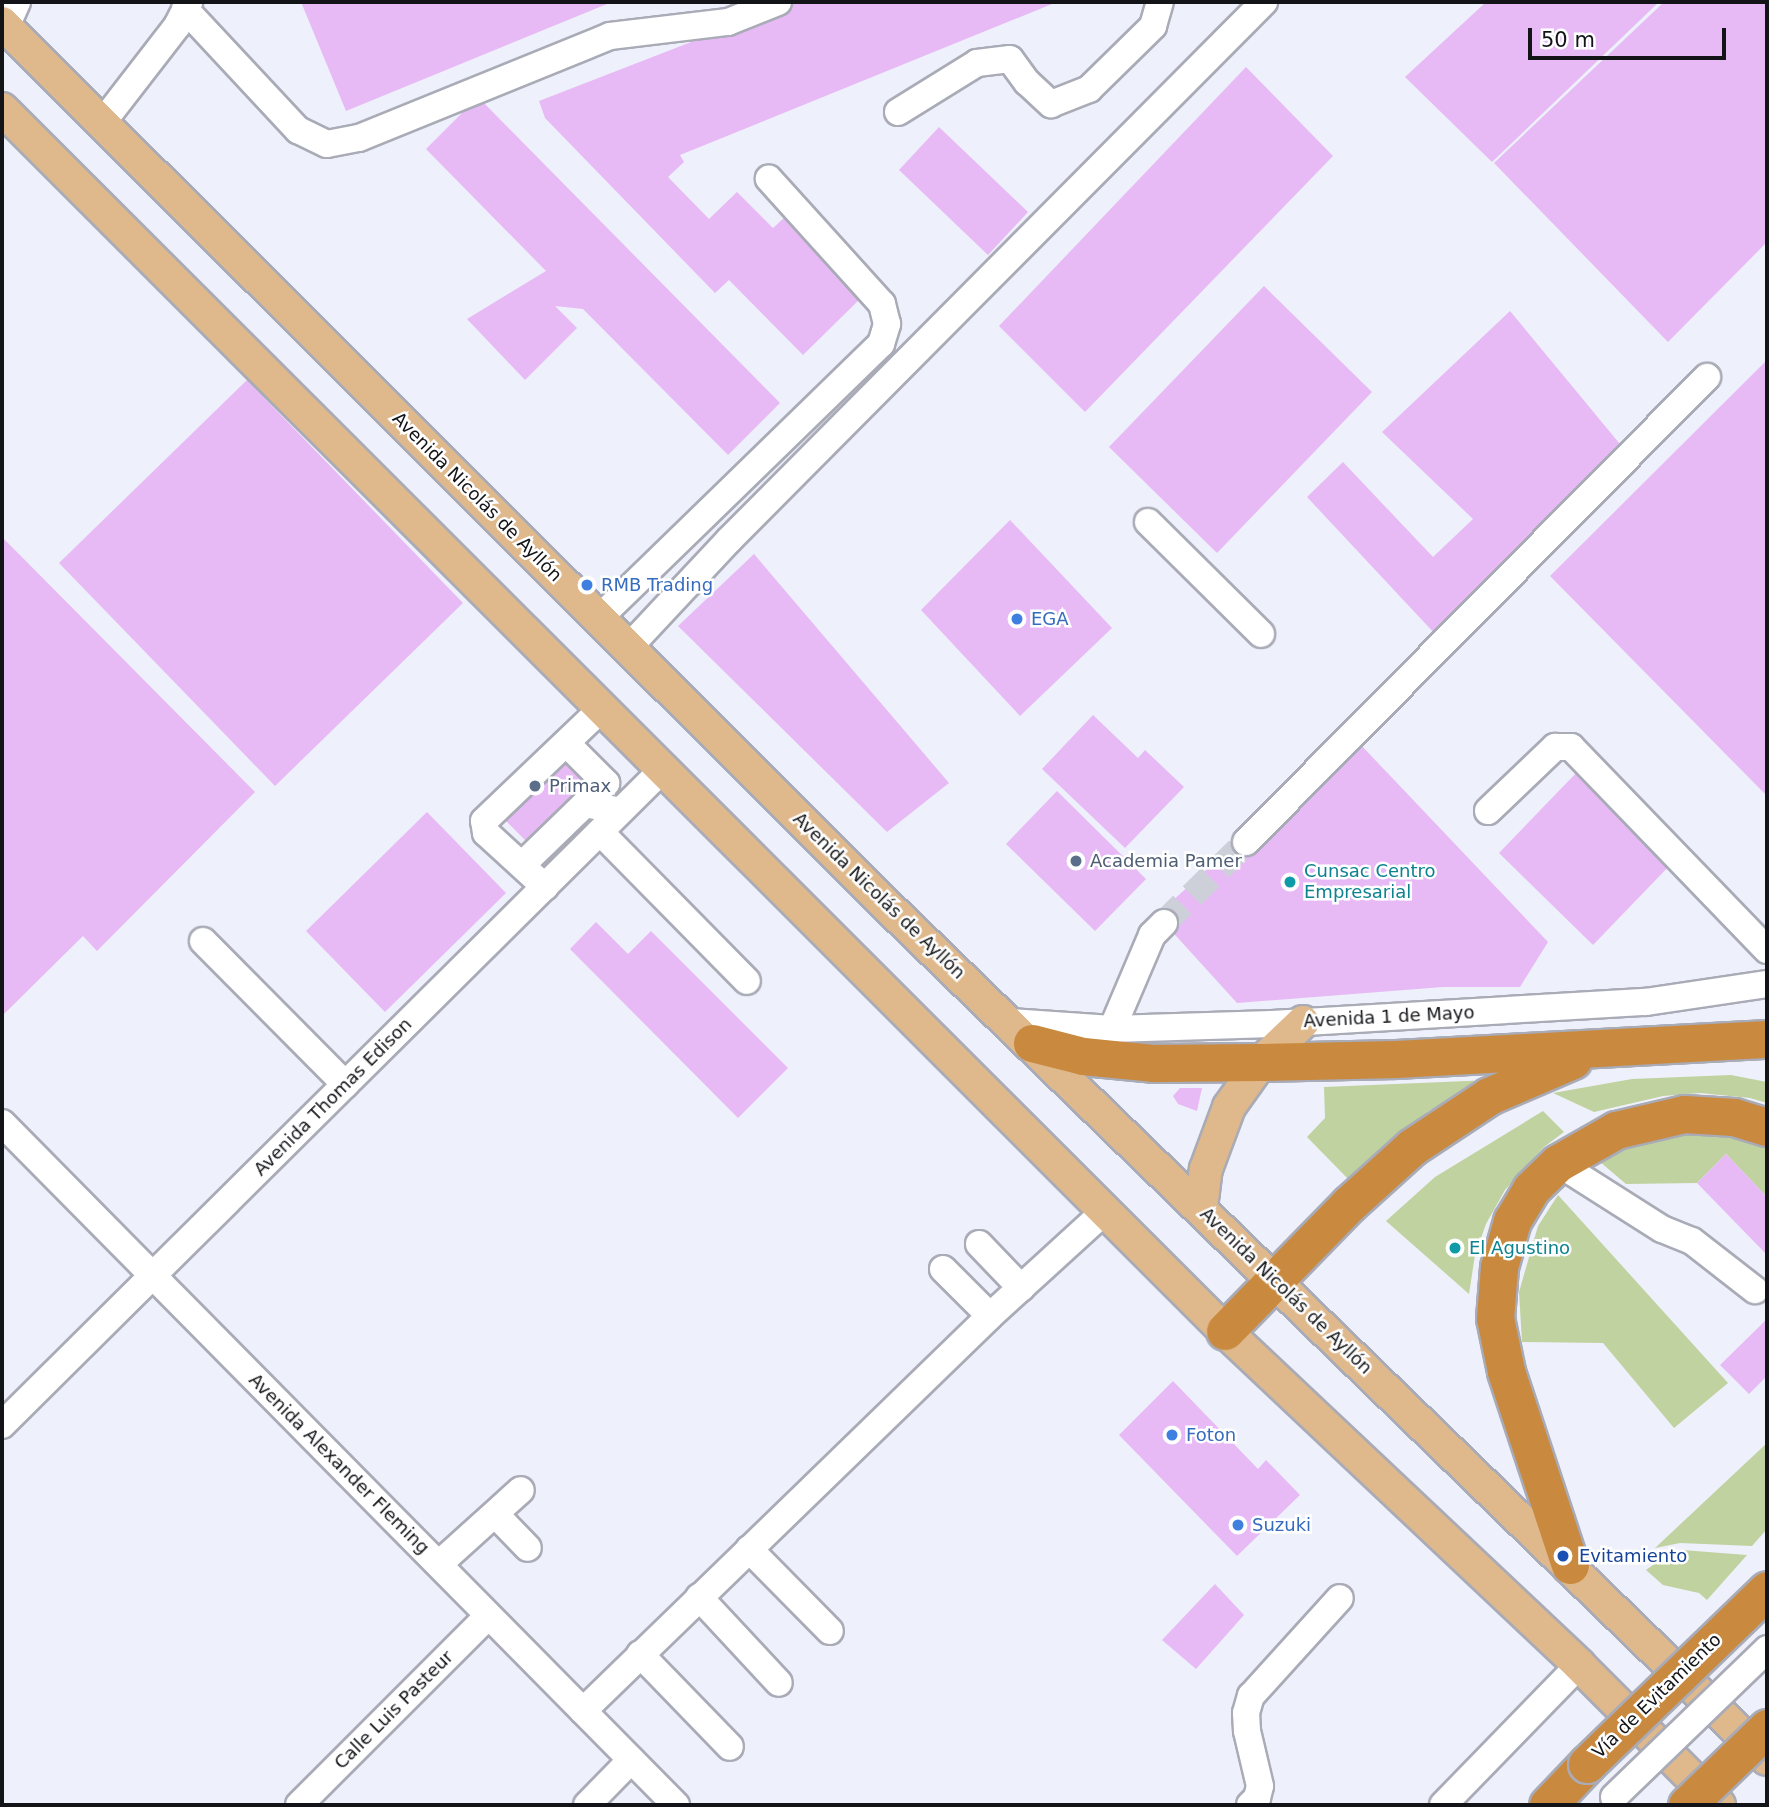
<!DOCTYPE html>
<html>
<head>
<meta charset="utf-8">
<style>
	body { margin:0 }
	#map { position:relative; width:1769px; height:1807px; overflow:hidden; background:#eef0fb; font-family:"DejaVu Sans",sans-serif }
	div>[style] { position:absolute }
	.green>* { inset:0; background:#c0d29f }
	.building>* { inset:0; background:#e7baf5 }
	.minor-tunnel>* { height:26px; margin-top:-13px; transform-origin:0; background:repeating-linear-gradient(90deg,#cdcfd9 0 26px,transparent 0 39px) }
	.roads { filter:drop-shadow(2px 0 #a9abb6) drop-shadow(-2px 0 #a9abb6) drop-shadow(0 2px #a9abb6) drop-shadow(0 -2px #a9abb6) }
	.minor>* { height:26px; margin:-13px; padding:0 13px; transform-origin:13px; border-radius:13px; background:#fff }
	.major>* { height:32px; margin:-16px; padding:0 16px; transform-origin:16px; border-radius:16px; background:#dfb88b }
	.highway>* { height:37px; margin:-18.5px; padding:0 18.5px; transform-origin:18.5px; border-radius:18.5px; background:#c9893e }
	.bridges { filter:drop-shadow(2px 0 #a9abb6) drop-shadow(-2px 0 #a9abb6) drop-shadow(0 2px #a9abb6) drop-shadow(0 -2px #a9abb6) }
	.minor-bridge>* { height:26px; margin:-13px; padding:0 13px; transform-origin:13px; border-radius:13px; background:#fff }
	.highway-bridge>* { height:37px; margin:-18.5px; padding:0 18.5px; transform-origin:18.5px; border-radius:18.5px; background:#c9893e }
	.dots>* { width:19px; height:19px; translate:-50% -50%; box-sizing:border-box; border:4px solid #fff; border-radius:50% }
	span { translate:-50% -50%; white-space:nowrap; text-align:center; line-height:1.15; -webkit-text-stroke:5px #fff; paint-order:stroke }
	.street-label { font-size:18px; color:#131417 }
	.shop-label { font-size:18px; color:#366cbe }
	.left { translate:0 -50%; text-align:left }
	.service-label { font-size:18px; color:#4e5e75 }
	.culture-label { font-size:18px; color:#0d838f }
	.transit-label { font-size:18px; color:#164399 }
	.frame { position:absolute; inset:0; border:4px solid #131417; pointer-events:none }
	.scale { position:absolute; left:1528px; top:28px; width:198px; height:32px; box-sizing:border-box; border:4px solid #131417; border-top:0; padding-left:9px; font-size:21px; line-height:24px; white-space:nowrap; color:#131417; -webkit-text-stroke:5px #fff; paint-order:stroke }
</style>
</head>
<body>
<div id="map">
	<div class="green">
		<div style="clip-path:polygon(1731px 1075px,1767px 1082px,1767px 1103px,1750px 1098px,1700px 1093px,1663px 1096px,1594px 1112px,1553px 1093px,1632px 1079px)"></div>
		<div style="clip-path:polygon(1491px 1080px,1429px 1111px,1389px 1146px,1353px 1184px,1307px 1137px,1325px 1118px,1324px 1087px)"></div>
		<div style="clip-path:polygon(1543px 1111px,1564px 1132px,1544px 1147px,1505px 1190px,1486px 1224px,1475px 1255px,1469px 1294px,1386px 1221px,1435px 1177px)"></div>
		<div style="clip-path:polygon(1672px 1134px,1728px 1137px,1767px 1148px,1767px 1197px,1726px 1154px,1697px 1183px,1626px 1184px,1599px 1161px,1629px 1145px)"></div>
		<div style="clip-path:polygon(1558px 1195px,1728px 1383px,1674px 1428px,1603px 1343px,1522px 1342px,1519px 1292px,1538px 1226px)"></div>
		<div style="clip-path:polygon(1767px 1443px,1767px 1529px,1752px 1546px,1680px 1543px,1655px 1548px)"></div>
		<div style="clip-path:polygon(1682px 1550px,1747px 1555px,1707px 1600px,1699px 1593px,1663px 1585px,1646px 1570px,1664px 1557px)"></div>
	</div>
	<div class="building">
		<div style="clip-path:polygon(301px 2px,612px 2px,346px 111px)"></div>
		<div style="clip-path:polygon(794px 2px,1057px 2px,680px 155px,684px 162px,668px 177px,709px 219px,737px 192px,773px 228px,785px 217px,863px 296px,803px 355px,729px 280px,715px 293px,545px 118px,539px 101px)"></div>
		<div style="clip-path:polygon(1486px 2px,1659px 2px,1492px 162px,1405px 77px)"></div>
		<div style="clip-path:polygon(1664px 2px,1767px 2px,1767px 242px,1668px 342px,1494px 163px)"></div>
		<div style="clip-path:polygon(1246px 67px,1333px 156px,1085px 412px,999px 326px)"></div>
		<div style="clip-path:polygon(478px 97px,780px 403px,728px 455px,583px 309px,555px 306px,577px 328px,525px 380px,467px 319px,546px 271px,426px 149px)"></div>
		<div style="clip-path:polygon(939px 127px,1028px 212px,988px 255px,899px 170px)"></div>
		<div style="clip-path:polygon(1264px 286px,1372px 392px,1217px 553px,1109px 447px)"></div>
		<div style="clip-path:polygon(1510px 311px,1629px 455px,1436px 635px,1307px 497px,1343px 462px,1433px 557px,1473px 519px,1382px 432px)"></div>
		<div style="clip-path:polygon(1767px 360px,1767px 796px,1550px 576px)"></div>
		<div style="clip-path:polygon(247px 380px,463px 603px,275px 786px,59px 563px)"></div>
		<div style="clip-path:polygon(1010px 520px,1112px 628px,1020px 716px,921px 610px)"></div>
		<div style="clip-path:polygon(2px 537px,255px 792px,97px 951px,83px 936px,2px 1016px)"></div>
		<div style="clip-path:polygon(754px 554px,949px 783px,887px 832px,678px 626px)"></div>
		<div style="clip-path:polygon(1093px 715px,1138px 758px,1145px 750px,1184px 787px,1125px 848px,1042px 769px)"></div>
		<div style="clip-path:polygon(1360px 744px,1548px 942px,1520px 987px,1443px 987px,1237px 1003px,1157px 915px,1242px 837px)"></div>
		<div style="clip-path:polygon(581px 747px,601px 768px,526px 841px,506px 821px)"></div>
		<div style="clip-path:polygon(1579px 770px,1673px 862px,1593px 945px,1499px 853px)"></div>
		<div style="clip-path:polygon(1057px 791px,1146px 879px,1095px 931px,1006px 844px)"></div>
		<div style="clip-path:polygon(427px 812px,506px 893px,385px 1012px,306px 931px)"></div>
		<div style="clip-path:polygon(596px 922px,628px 954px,651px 931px,788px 1068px,738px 1118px,570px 949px)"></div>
		<div style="clip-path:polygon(1180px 1088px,1202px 1088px,1197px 1111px,1178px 1104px,1173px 1096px)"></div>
		<div style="clip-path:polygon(1726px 1154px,1767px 1197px,1767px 1255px,1697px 1183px)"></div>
		<div style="clip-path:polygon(1767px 1319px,1767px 1376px,1749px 1394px,1720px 1365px)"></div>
		<div style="clip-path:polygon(1173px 1381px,1258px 1469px,1266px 1460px,1300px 1495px,1237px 1556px,1119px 1435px)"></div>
		<div style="clip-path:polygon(1215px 1584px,1244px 1615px,1196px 1669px,1162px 1640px)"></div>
	</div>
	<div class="minor-tunnel">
		<div style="left:1164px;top:923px;width:115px;rotate:-44.6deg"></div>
	</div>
	<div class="roads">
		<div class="minor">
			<div style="left:185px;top:9px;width:166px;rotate:47deg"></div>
			<div style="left:298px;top:130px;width:32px;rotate:26deg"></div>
			<div style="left:327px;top:144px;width:33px;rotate:-11deg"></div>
			<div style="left:359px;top:138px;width:271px;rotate:-22.1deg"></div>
			<div style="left:610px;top:36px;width:119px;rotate:-6.8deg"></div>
			<div style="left:728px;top:22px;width:54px;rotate:-21.8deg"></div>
			<div style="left:6px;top:27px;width:27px;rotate:-66deg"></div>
			<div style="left:898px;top:112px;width:93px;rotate:-31.8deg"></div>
			<div style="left:977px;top:63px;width:33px;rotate:-7deg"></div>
			<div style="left:1010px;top:59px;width:29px;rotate:54deg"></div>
			<div style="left:1027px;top:82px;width:33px;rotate:43deg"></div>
			<div style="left:1051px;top:104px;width:41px;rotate:-21.5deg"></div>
			<div style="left:1089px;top:89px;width:90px;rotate:-44.5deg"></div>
			<div style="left:1153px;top:26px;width:25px;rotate:-74deg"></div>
			<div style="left:102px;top:123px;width:123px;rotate:-52.3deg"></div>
			<div style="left:177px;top:26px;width:27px;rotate:-63deg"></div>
			<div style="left:1148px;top:522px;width:159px;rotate:44.7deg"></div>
			<div style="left:598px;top:619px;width:395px;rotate:-44.2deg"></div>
			<div style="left:881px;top:344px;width:21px;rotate:-73deg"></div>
			<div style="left:887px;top:324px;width:21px;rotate:-104deg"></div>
			<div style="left:882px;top:304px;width:169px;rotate:-132.1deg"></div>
			<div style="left:628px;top:648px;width:148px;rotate:-46.9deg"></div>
			<div style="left:729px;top:540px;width:759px;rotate:-45.16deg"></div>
			<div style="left:566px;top:743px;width:57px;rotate:45deg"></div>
			<div style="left:606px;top:783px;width:30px;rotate:135deg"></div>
			<div style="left:1488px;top:811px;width:93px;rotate:-43.7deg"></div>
			<div style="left:1555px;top:747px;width:16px"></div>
			<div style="left:1571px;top:747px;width:282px;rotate:46deg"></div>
			<div style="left:600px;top:832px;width:209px;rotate:45.4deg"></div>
			<div style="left:1246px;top:842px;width:655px;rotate:-45.25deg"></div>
			<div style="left:523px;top:864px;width:86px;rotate:-44.1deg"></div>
			<div style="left:585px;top:804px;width:36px;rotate:11deg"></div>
			<div style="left:545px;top:887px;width:80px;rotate:-137.5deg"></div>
			<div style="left:486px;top:833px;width:12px;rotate:-99deg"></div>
			<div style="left:484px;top:821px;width:162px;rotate:-43.7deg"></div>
			<div style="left:203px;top:941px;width:202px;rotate:45.2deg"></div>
			<div style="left:1010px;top:1022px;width:102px;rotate:3.9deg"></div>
			<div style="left:1112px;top:1029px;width:160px;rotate:-1.8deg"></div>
			<div style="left:1272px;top:1024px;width:375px;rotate:-3.4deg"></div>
			<div style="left:1646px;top:1002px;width:122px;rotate:-8.5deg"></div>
			<div style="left:1112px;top:1029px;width:102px;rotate:-66.9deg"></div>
			<div style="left:1152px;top:935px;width:17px;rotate:-45deg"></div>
			<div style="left:2px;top:1123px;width:959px;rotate:45.34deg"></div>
			<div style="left:1558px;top:1163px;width:123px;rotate:32.4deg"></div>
			<div style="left:1662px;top:1229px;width:32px;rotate:22deg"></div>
			<div style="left:1692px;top:1241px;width:80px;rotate:37.9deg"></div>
			<div style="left:979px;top:1244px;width:61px;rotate:46.3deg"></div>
			<div style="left:943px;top:1269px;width:66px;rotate:45deg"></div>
			<div style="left:2px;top:1425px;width:931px;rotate:-44.78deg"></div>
			<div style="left:495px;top:1514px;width:47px;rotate:45.9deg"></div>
			<div style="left:749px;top:1549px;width:115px;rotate:45.4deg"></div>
			<div style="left:439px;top:1564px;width:110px;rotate:-42.1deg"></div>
			<div style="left:699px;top:1597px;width:117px;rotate:47.1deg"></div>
			<div style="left:640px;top:1654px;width:129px;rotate:45.9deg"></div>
			<div style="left:583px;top:1711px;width:567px;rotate:-44.14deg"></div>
			<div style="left:990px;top:1316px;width:156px;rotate:-42.4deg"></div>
			<div style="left:299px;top:1805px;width:267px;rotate:-45deg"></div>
			<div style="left:587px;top:1805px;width:63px;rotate:-45.6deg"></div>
			<div style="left:1250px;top:1805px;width:10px;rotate:-45deg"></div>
			<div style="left:1257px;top:1798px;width:12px;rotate:-76deg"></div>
			<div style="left:1260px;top:1786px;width:57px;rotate:-103.3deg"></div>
			<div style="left:1247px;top:1731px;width:18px;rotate:-93deg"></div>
			<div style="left:1246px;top:1713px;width:18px;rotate:-74deg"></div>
			<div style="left:1251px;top:1696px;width:132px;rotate:-47.8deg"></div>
			<div style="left:1443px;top:1805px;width:195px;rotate:-45.8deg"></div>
		</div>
		<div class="major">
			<div style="left:2px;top:23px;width:1242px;rotate:44.93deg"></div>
			<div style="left:881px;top:900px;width:1234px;rotate:44.11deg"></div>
			<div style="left:2px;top:109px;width:1729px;rotate:44.98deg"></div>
			<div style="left:1225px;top:1331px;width:487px;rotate:43.3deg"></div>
			<div style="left:1579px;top:1665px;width:198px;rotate:45deg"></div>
			<div style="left:1201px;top:1208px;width:39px;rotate:-83deg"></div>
			<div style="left:1206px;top:1169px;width:66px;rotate:-69.6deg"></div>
			<div style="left:1229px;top:1107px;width:55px;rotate:-54.6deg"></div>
			<div style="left:1261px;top:1062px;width:58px;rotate:-43.6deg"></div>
		</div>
		<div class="highway">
			<div style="left:1032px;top:1043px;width:53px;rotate:14.3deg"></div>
			<div style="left:1083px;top:1056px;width:70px;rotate:5.7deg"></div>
			<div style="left:1153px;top:1063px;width:108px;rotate:-0.5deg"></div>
			<div style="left:1261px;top:1062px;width:135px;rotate:-1.3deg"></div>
			<div style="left:1396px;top:1059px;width:372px;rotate:-3.1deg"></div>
			<div style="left:1225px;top:1331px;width:177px;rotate:-45.7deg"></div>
			<div style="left:1349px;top:1204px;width:85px;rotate:-42.1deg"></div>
			<div style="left:1412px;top:1147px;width:92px;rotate:-33.5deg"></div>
			<div style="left:1489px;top:1096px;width:91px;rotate:-23.2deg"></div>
			<div style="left:1570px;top:1565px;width:204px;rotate:-108.3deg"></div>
			<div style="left:1506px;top:1371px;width:54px;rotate:-101.7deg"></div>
			<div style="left:1495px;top:1318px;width:51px;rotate:-85.5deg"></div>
			<div style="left:1499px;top:1267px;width:48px;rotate:-74.2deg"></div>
			<div style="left:1512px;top:1221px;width:37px;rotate:-59deg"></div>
			<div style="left:1531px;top:1189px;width:37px;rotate:-44deg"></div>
			<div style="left:1558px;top:1163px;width:67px;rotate:-29.6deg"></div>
			<div style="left:1616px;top:1130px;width:70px;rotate:-13.2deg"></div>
			<div style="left:1684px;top:1114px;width:50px;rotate:3.4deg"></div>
			<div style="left:1734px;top:1117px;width:34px;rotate:17deg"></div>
			<div style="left:1548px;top:1805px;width:57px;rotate:-46.4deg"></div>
		</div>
	</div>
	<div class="bridges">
		<div class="minor-bridge">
			<div style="left:1614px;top:1797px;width:213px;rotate:-44deg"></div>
		</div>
		<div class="highway-bridge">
			<div style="left:1587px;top:1764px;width:250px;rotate:-44deg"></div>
			<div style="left:1687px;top:1805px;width:111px;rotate:-43.9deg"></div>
		</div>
	</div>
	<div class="dots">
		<div style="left:587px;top:585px;background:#3f7fe0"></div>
		<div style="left:1017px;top:619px;background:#3f7fe0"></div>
		<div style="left:535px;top:786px;background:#5c6f8a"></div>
		<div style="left:1076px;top:861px;background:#5c6f8a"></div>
		<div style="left:1290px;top:882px;background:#0f9aa8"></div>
		<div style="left:1455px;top:1248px;background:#0f9aa8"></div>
		<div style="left:1172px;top:1435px;background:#3f7fe0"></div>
		<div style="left:1238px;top:1525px;background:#3f7fe0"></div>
		<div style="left:1563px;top:1556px;background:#1a4fb4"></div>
	</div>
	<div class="street-label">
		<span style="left:477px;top:497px;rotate:45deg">Avenida Nicolás de Ayllón</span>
		<span style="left:879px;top:896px;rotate:44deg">Avenida Nicolás de Ayllón</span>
		<span style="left:1389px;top:1017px;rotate:-3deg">Avenida 1 de Mayo</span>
		<span style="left:333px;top:1097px;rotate:-45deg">Avenida Thomas Edison</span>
		<span style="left:1286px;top:1291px;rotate:44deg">Avenida Nicolás de Ayllón</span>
		<span style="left:339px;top:1464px;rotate:45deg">Avenida Alexander Fleming</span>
		<span style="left:1657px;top:1696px;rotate:-44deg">Vía de Evitamiento</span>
		<span style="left:394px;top:1710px;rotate:-45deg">Calle Luis Pasteur</span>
	</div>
	<div class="shop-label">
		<span class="left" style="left:601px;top:585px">RMB Trading</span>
		<span class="left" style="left:1031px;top:619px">EGA</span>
		<span class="left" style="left:1186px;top:1435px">Foton</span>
		<span class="left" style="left:1252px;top:1525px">Suzuki</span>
	</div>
	<div class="service-label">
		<span class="left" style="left:549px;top:786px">Primax</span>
		<span class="left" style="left:1090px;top:861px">Academia Pamer</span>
	</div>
	<div class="culture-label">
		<span class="left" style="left:1304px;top:882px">Cunsac Centro<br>Empresarial</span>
		<span class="left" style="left:1469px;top:1248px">El Agustino</span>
	</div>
	<div class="transit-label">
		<span class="left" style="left:1579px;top:1556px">Evitamiento</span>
	</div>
	<div class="frame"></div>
	<div class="scale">50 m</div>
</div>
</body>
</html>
